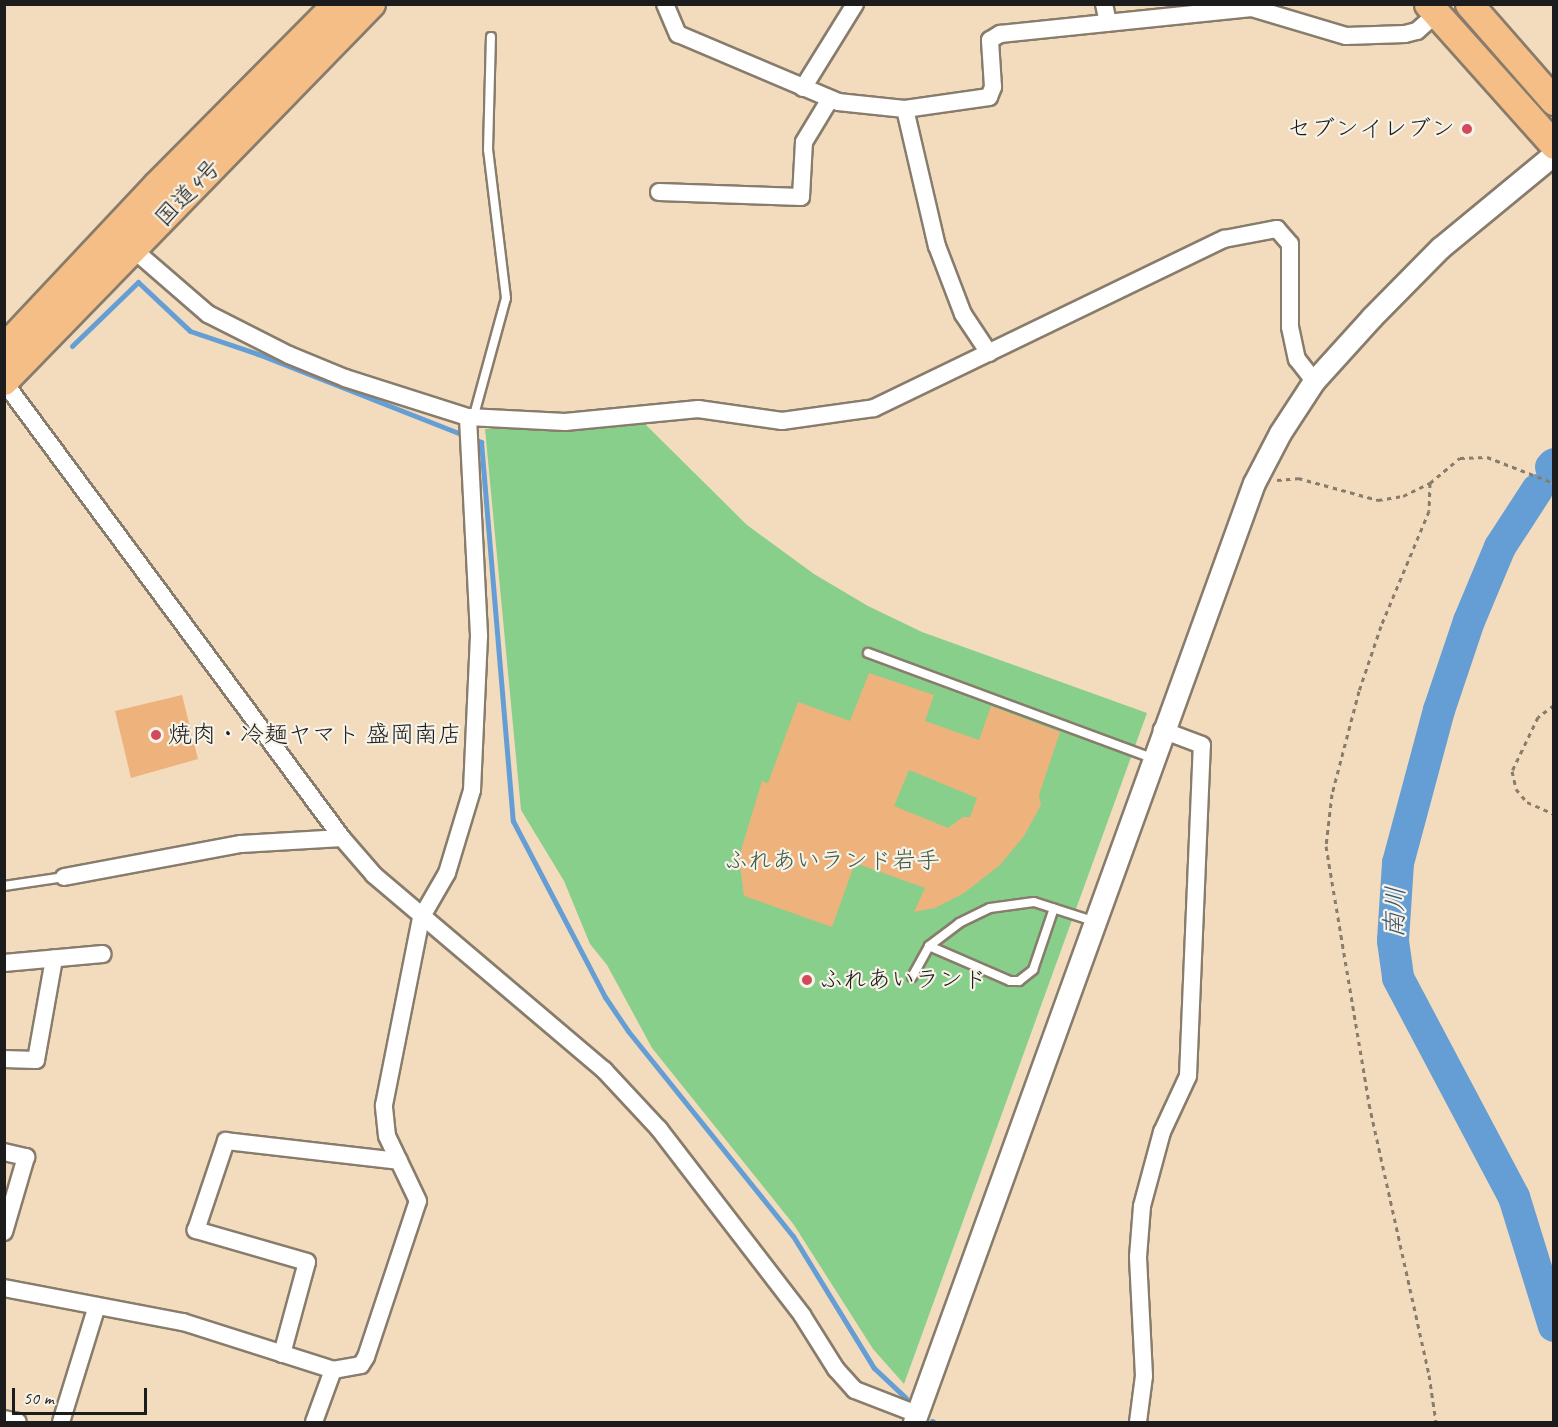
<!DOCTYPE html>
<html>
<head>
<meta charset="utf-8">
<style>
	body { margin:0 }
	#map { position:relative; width:1558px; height:1427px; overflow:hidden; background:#f3dcbd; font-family:Caveat,"Klee One",sans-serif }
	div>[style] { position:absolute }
	.green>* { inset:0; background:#88cf8b }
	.stream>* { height:5px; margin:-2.5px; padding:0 2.5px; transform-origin:2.5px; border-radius:2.5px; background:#649ed4 }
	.river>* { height:32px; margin:-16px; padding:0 16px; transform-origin:16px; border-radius:16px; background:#649ed4 }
	.building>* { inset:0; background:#eeb27c }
	.path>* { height:3px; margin-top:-1.5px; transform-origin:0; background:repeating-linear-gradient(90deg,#887c6c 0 4.5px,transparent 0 9px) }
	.roads { filter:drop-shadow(2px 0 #887c6c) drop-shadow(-2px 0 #887c6c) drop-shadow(0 2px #887c6c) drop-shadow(0 -2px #887c6c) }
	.service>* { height:8px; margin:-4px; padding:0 4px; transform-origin:4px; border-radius:4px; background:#fff }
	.minor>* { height:16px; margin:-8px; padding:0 8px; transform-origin:8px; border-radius:8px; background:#fff }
	.tertiary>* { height:21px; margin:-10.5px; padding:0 10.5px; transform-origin:10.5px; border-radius:10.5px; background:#fff }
	.primary>* { height:27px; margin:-13.5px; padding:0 13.5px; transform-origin:13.5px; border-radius:13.5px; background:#f6be87 }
	.trunk>* { height:28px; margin:-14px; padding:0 14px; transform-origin:14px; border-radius:14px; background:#f6be87 }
	.dots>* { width:16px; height:16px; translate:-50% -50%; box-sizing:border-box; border:3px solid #f7f3e8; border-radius:50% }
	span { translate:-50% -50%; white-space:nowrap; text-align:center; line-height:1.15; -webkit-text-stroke:4.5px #f7f3e8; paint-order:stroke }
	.poi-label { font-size:24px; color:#1c1c1c }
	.right { translate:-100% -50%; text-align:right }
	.left { translate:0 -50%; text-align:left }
	.street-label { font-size:24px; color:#1c1c1c }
	.park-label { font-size:24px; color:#425b43 }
	.water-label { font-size:26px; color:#3c566f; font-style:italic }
	.frame { position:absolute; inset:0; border:6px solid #1c1c1c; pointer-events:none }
	.scale { position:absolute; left:12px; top:1388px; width:135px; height:27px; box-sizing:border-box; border:3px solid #1c1c1c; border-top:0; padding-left:8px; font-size:18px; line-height:21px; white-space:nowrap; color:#1c1c1c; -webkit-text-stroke:4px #f7f3e8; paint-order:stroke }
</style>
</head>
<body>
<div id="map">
	<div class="green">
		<div style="clip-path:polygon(632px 423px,645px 424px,747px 525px,814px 574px,868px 606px,922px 632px,1147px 713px,904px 1384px,873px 1349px,794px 1225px,652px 1048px,607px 965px,590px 944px,564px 881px,521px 810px,485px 429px,567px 429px)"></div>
	</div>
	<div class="stream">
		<div style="left:72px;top:346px;width:92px;rotate:-44.1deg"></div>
		<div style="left:138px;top:282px;width:71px;rotate:43.3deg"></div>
		<div style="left:190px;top:331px;width:72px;rotate:18.7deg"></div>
		<div style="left:258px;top:354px;width:240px;rotate:21.5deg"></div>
		<div style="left:481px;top:442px;width:380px;rotate:85.2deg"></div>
		<div style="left:513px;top:821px;width:199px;rotate:62.4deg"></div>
		<div style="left:605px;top:997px;width:41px;rotate:55.9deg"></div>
		<div style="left:628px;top:1031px;width:263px;rotate:51.2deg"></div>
		<div style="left:793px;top:1236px;width:155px;rotate:58.5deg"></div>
		<div style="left:874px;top:1368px;width:44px;rotate:43.2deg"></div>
		<div style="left:932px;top:1421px;width:2px;rotate:27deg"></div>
	</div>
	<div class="river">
		<div style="left:1551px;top:467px;width:4px;rotate:-45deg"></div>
		<div style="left:1537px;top:490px;width:68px;rotate:123deg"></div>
		<div style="left:1500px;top:547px;width:80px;rotate:112.7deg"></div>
		<div style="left:1469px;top:621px;width:94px;rotate:108.6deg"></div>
		<div style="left:1439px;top:710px;width:158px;rotate:105deg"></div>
		<div style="left:1398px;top:863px;width:78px;rotate:93.7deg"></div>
		<div style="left:1393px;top:941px;width:37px;rotate:82deg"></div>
		<div style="left:1398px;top:978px;width:248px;rotate:62.1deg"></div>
		<div style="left:1514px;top:1197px;width:135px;rotate:72.8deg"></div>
	</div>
	<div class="building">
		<div style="clip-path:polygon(evenodd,869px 673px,934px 695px,925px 721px,979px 740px,991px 706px,1060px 732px,1039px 795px,1041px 805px,1024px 836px,1000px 865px,964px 893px,935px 908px,914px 912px,925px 888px,855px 863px,832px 927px,744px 896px,739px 857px,762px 781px,768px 783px,798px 702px,850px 721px,869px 673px,909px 770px,977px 798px,970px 817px,963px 817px,948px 828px,894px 806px,909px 770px)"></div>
		<div style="clip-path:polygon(182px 695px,198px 759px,131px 778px,115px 711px)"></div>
	</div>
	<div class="path">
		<div style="left:1277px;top:480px;width:21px;rotate:-5deg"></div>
		<div style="left:1298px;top:478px;width:83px;rotate:15.4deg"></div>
		<div style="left:1378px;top:500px;width:25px;rotate:-9deg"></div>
		<div style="left:1403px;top:496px;width:30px;rotate:-26deg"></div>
		<div style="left:1430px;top:483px;width:39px;rotate:-40deg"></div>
		<div style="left:1460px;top:458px;width:27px;rotate:-2deg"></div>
		<div style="left:1487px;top:457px;width:72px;rotate:21.2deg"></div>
		<div style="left:1430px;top:483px;width:28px;rotate:92deg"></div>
		<div style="left:1429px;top:511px;width:125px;rotate:112.7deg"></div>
		<div style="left:1381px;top:626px;width:69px;rotate:108.7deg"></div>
		<div style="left:1359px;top:691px;width:106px;rotate:104.7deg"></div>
		<div style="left:1332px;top:794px;width:52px;rotate:96.6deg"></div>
		<div style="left:1326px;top:846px;width:262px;rotate:80.5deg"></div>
		<div style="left:1369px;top:1104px;width:278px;rotate:77.5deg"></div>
		<div style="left:1429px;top:1375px;width:48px;rotate:81.5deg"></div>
		<div style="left:1554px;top:705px;width:20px;rotate:143deg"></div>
		<div style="left:1538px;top:717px;width:60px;rotate:115.7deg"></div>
		<div style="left:1512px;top:771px;width:18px;rotate:77deg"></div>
		<div style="left:1516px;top:789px;width:17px;rotate:50deg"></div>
		<div style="left:1527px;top:802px;width:30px;rotate:24deg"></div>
	</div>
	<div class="roads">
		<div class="service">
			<div style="left:474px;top:415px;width:121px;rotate:-74.7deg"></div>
			<div style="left:506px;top:298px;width:149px;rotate:-96.9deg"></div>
			<div style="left:488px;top:150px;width:113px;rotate:-88.5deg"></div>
			<div style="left:868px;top:653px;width:303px;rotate:20.3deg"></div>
			<div style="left:4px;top:886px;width:61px;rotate:-8.5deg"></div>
			<div style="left:929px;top:946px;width:88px;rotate:23.4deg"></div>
			<div style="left:1010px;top:981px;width:9px"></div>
			<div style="left:1019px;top:981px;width:18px;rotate:-38deg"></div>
			<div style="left:1033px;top:970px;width:65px;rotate:-71.3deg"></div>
			<div style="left:912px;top:977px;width:35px;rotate:-61deg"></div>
			<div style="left:929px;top:946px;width:38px;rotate:-37deg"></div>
			<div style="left:959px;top:923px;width:34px;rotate:-26deg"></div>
			<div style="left:990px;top:908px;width:44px;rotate:-7.8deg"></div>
			<div style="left:1034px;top:902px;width:62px;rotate:17.9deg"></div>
		</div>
		<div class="minor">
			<div style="left:665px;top:4px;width:33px;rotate:67deg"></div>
			<div style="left:678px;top:34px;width:174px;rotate:23deg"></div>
			<div style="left:838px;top:102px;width:67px;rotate:6deg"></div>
			<div style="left:905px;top:109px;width:141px;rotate:76.9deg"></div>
			<div style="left:937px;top:246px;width:73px;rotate:69.1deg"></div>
			<div style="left:963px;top:314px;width:47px;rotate:56.3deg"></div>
			<div style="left:1104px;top:4px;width:19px;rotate:78deg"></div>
			<div style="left:803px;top:88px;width:99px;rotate:-58.2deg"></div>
			<div style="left:905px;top:109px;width:85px;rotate:-8.1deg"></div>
			<div style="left:989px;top:97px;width:11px;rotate:-68deg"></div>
			<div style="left:993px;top:87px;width:47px;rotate:-93.7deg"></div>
			<div style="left:990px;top:40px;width:12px;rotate:-31deg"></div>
			<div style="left:1000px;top:34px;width:253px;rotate:-5.9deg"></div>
			<div style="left:1252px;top:8px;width:98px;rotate:16.6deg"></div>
			<div style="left:1346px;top:36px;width:59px;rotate:-1.9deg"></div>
			<div style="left:1405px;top:34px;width:12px;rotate:-14deg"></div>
			<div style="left:1417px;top:31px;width:25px;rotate:-42deg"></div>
			<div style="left:659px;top:192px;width:142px;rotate:2deg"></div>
			<div style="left:801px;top:197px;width:55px;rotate:-86.9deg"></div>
			<div style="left:804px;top:142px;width:50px;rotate:-58.8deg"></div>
			<div style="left:134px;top:250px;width:98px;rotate:40.9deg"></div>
			<div style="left:208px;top:314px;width:91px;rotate:26.8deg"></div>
			<div style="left:289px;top:355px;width:61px;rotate:22.3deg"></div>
			<div style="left:345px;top:378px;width:129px;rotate:17.6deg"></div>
			<div style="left:468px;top:417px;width:97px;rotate:3deg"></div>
			<div style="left:565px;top:422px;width:134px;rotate:-5.6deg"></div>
			<div style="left:698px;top:409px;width:85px;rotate:8.1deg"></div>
			<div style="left:782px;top:421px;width:93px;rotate:-8deg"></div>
			<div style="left:874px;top:408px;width:389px;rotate:-25.8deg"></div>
			<div style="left:1224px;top:239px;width:54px;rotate:-10.7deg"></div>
			<div style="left:1277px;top:229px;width:20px;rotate:49deg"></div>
			<div style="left:1290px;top:244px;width:83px;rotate:90deg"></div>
			<div style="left:1290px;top:327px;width:33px;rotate:78deg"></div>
			<div style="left:1297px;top:359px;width:28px;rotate:52deg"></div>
			<div style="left:4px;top:382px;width:568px;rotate:53.45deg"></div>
			<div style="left:342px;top:838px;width:49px;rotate:49.1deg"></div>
			<div style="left:374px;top:875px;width:302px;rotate:40.3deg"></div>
			<div style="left:604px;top:1070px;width:81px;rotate:47deg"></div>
			<div style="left:659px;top:1129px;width:235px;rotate:52.4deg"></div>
			<div style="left:802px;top:1315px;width:64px;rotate:57.8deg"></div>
			<div style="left:836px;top:1369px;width:28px;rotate:48deg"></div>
			<div style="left:855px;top:1390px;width:66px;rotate:21.2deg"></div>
			<div style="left:64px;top:877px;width:180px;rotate:-10.6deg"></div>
			<div style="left:241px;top:844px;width:101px;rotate:-3.4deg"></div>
			<div style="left:4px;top:963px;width:99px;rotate:-5.2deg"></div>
			<div style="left:4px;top:1059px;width:32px;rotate:2deg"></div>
			<div style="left:36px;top:1060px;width:103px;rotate:-79.9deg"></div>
			<div style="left:4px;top:1152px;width:23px;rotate:13deg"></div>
			<div style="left:26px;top:1157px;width:78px;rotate:106.3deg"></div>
			<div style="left:4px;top:1288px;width:182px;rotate:10.8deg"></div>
			<div style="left:183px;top:1322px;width:157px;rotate:17.7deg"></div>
			<div style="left:333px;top:1370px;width:28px;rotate:-10deg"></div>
			<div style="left:361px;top:1365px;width:9px;rotate:-58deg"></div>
			<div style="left:366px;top:1357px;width:164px;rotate:-71.6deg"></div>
			<div style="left:418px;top:1201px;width:72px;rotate:-115.5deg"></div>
			<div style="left:387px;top:1136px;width:31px;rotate:-96deg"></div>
			<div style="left:384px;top:1105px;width:191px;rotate:-78.8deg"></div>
			<div style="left:421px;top:918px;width:52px;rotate:-60deg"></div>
			<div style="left:447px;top:873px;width:87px;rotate:-73.2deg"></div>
			<div style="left:472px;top:790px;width:155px;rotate:-87.4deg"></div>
			<div style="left:479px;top:635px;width:218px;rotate:-92.9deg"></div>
			<div style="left:282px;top:1354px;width:95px;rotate:-74.8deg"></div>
			<div style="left:307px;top:1262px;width:116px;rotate:-163.9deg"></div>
			<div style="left:196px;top:1230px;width:94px;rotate:-71.4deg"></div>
			<div style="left:226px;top:1141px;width:174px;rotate:6.6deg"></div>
			<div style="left:4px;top:1419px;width:14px;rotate:12deg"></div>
			<div style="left:61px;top:1422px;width:121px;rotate:-72.8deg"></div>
			<div style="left:314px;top:1422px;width:55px;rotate:-69.9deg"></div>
			<div style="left:1138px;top:1422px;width:46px;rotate:-82.6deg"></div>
			<div style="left:1144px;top:1376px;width:119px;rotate:-92.9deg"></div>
			<div style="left:1138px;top:1257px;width:51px;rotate:-85.5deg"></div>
			<div style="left:1142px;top:1206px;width:77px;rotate:-74.9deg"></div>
			<div style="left:1162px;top:1132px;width:62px;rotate:-65.1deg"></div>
			<div style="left:1188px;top:1076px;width:331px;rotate:-87.6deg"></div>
			<div style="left:1202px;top:745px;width:43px;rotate:-159.4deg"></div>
		</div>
		<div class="tertiary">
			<div style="left:914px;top:1422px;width:999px;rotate:-70.1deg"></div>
			<div style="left:1254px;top:483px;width:56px;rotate:-62.5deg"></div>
			<div style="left:1280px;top:433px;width:62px;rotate:-56.8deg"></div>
			<div style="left:1314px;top:381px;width:86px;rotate:-47.8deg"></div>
			<div style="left:1372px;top:317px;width:97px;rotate:-45.4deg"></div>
			<div style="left:1440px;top:248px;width:148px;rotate:-39.5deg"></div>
		</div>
		<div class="primary">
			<div style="left:1428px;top:4px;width:189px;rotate:48.2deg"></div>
			<div style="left:1469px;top:4px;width:129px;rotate:48.8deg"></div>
		</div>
		<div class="trunk">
			<div style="left:4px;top:349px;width:224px;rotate:-46.8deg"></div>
			<div style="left:157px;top:186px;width:257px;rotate:-45.2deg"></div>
			<div style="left:4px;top:381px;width:526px;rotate:-45.77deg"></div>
		</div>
	</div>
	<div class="dots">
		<div style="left:1467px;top:129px;background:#d1495b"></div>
		<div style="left:156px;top:735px;background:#d1495b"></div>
		<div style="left:807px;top:980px;background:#d1495b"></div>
	</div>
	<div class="poi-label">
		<span class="right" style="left:1455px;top:129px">セブンイレブン</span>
		<span class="left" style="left:168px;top:735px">焼肉・冷麺ヤマト 盛岡南店</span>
		<span class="left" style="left:819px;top:980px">ふれあいランド</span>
	</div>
	<div class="street-label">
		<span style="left:188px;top:193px;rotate:-46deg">国道4号</span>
	</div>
	<div class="park-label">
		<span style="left:832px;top:861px">ふれあいランド岩手</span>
	</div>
	<div class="water-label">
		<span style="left:1395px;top:912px;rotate:-88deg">南川</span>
	</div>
	<div class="frame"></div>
	<div class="scale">50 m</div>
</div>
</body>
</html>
